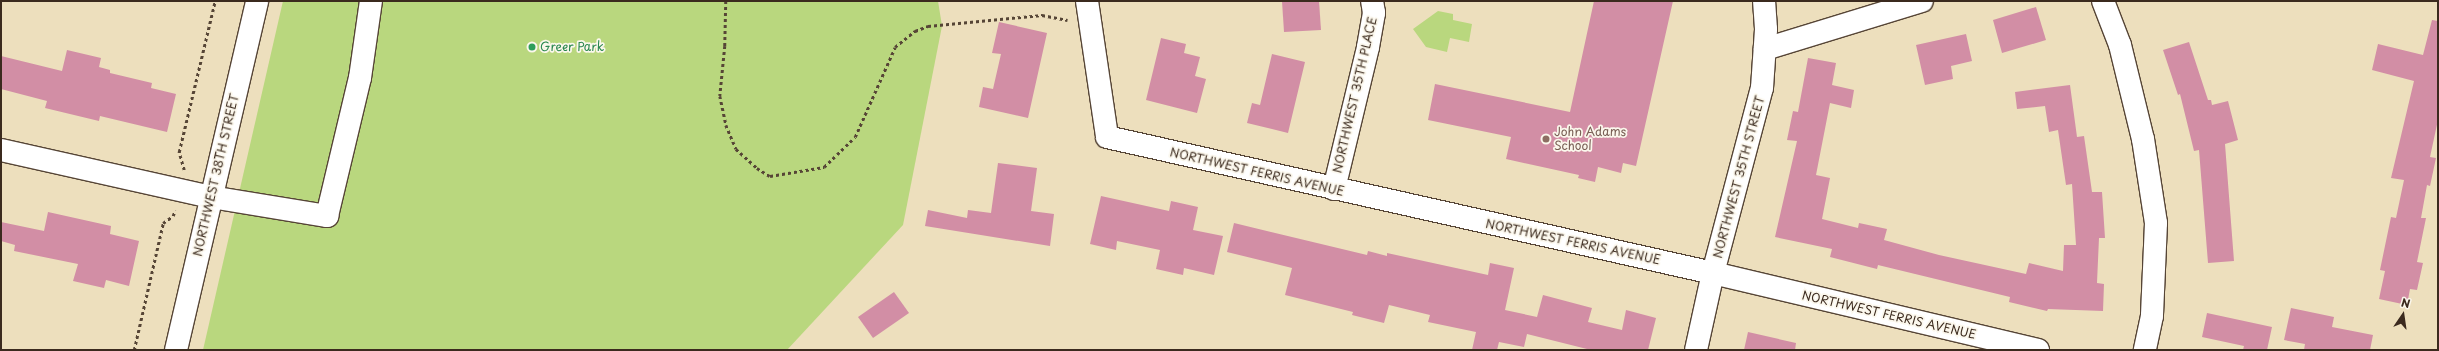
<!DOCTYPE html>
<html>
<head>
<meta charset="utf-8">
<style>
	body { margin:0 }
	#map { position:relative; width:2439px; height:351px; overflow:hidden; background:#eddfbd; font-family:"Playpen Sans",sans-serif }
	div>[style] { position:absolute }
	.green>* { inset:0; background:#b9d77e }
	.building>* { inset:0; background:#d28ea5 }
	.path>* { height:2.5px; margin-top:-1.25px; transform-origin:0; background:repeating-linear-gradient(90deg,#564536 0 3px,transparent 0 6px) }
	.roads { filter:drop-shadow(1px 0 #564536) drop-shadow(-1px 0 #564536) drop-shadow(0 1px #564536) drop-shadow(0 -1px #564536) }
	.minor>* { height:22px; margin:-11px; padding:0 11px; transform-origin:11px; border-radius:11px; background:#fff }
	.major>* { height:22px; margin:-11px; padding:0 11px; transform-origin:11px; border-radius:11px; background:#fff }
	.dots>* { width:11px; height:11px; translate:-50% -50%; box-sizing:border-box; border:2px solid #fbf7ec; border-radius:50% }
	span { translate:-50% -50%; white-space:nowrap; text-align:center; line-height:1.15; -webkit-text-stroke:3.5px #fbf7ec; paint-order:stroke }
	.leisure-label { font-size:12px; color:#27864d }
	.left { translate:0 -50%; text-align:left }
	.street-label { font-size:12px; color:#3b2a1e }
	.education-label { font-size:12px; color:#785e54 }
	.frame { position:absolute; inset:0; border:2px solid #3b2a1e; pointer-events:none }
	.north { position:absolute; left:2383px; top:295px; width:40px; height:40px; -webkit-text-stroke:3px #fbf7ec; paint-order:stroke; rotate:13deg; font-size:11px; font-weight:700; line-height:16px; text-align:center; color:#3b2a1e }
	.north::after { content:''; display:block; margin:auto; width:14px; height:18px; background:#3b2a1e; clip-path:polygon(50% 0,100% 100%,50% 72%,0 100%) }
</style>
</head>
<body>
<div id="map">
	<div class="green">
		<div style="clip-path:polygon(283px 1px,938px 1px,942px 26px,903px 225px,787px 350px,203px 350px)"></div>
		<div style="clip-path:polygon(1438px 11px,1453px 14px,1453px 20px,1472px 24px,1469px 42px,1450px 38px,1447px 52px,1426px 47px,1413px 29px)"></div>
	</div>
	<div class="building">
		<div style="clip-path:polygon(1282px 1px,1319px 1px,1321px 30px,1284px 32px)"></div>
		<div style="clip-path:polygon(1594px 1px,1673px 1px,1636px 166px,1623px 163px,1621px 173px,1598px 167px,1595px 182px,1578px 178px,1579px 175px,1506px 159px,1511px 137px,1428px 120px,1435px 84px,1570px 112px)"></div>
		<div style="clip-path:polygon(2036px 7px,2046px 40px,2002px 53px,1993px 20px)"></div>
		<div style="clip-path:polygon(2432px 20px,2438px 21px,2438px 120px,2430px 157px,2436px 158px,2430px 186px,2427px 185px,2421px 218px,2426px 218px,2417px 262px,2423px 263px,2417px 290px,2410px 289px,2407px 305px,2379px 299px,2385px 271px,2380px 270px,2391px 217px,2396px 218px,2404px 180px,2391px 178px,2414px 81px,2372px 70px,2378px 44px,2423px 55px)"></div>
		<div style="clip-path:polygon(999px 22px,1047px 33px,1028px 118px,979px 107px,983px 87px,993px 89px,1001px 54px,992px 53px)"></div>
		<div style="clip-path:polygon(1966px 34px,1972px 61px,1951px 66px,1953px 79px,1925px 85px,1916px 45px)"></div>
		<div style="clip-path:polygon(1161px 38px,1186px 44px,1184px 53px,1200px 57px,1195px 76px,1206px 79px,1197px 113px,1146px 100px)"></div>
		<div style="clip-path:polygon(2189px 42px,2208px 100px,2211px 100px,2212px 105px,2228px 101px,2238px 140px,2225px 144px,2234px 261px,2208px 263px,2199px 150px,2194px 151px,2180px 94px,2178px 95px,2163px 50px)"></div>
		<div style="clip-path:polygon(67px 50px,101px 58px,99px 67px,110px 70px,110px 73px,152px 83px,151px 88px,176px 94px,167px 132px,100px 116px,99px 121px,45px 108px,47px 101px,1px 89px,1px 56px,62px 71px)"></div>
		<div style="clip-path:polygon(1272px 54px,1305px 62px,1288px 133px,1247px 123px,1252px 103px,1260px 105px)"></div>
		<div style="clip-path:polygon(1808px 58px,1836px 63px,1832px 85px,1854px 90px,1851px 108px,1830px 103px,1816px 175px,1830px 178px,1822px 219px,1858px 228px,1859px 223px,1887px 229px,1884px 240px,1939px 255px,2026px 274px,2029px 263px,2063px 271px,2064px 245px,2076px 245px,2072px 184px,2066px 185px,2058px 130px,2049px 132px,2045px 106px,2017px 109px,2015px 92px,2070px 85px,2077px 137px,2084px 136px,2092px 192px,2102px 192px,2105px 238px,2099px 238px,2097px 283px,2104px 284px,2103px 311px,2048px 309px,2047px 311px,2009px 302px,2010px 297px,1878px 265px,1877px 269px,1830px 257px,1832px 249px,1775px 237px,1797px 141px,1787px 140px,1793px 111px,1798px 112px)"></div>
		<div style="clip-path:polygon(998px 163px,1037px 168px,1031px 211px,1054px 214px,1050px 246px,925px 226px,928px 210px,967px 218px,968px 210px,991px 213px)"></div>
		<div style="clip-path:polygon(1101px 196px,1169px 211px,1171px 201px,1198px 207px,1193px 230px,1223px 236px,1214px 275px,1184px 268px,1183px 275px,1156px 269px,1160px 250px,1117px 241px,1116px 250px,1090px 244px)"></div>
		<div style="clip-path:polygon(48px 212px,111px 226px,110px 234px,139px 241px,129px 286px,106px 280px,104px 288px,73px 281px,78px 264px,14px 251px,15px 245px,1px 241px,1px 222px,44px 231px)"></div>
		<div style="clip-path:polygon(1234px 223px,1367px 255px,1368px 251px,1387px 256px,1387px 253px,1488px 275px,1490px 263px,1514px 268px,1505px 310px,1537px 317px,1543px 295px,1592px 308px,1588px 322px,1622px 330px,1626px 310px,1656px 318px,1648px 350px,1591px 350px,1527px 334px,1524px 347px,1499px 342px,1497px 350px,1472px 350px,1476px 332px,1428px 322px,1430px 315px,1389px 305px,1384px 323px,1352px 315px,1353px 312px,1285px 295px,1292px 268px,1227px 252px)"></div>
		<div style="clip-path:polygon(894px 292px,909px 313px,873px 338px,858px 317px)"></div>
		<div style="clip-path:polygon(2291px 308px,2334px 317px,2332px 327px,2373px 335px,2370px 350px,2304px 350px,2305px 344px,2284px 340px)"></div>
		<div style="clip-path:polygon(2207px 313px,2272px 327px,2267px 350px,2243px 350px,2244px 346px,2202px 337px)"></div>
		<div style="clip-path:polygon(1748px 332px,1796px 343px,1795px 350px,1744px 350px)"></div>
	</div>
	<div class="path">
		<div style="left:726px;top:1px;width:45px;rotate:91.3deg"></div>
		<div style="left:725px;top:46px;width:50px;rotate:95.7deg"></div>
		<div style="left:720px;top:96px;width:30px;rotate:78deg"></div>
		<div style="left:726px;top:125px;width:26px;rotate:67deg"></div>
		<div style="left:736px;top:149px;width:28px;rotate:42deg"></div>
		<div style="left:757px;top:168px;width:15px;rotate:32deg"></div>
		<div style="left:770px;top:176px;width:55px;rotate:-9.5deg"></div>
		<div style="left:824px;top:167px;width:43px;rotate:-44.1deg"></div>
		<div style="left:855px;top:137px;width:98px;rotate:-66deg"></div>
		<div style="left:895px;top:47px;width:26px;rotate:-39deg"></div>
		<div style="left:915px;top:31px;width:14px;rotate:-21deg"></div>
		<div style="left:928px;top:26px;width:115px;rotate:-5.5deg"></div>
		<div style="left:1042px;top:15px;width:26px;rotate:11deg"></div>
		<div style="left:184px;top:170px;width:19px;rotate:-106deg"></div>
		<div style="left:179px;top:152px;width:155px;rotate:-76.6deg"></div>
		<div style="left:134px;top:350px;width:130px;rotate:-77.1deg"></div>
		<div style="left:163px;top:223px;width:12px;rotate:-35deg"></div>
		<div style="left:173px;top:216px;width:6px;rotate:-72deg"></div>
	</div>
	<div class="roads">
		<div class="minor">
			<div style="left:1087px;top:1px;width:137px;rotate:81.6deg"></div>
			<div style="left:1107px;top:137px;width:621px;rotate:12.65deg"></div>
			<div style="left:1713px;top:273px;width:334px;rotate:13.3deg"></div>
			<div style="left:2103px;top:1px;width:47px;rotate:68.9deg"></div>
			<div style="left:2120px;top:45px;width:97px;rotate:76.3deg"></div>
			<div style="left:2143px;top:139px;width:85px;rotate:81.2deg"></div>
			<div style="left:2156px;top:223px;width:93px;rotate:92.5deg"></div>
			<div style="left:2152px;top:316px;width:35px;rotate:102deg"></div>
			<div style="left:1765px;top:49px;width:164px;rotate:-17deg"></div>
			<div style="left:1px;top:150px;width:215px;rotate:12.6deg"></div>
			<div style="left:211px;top:197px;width:118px;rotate:9.3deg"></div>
			<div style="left:327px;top:216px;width:142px;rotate:-76.6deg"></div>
			<div style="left:360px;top:78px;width:78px;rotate:-81.9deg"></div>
			<div style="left:1334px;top:189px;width:146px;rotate:-76.5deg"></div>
			<div style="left:1368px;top:47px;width:35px;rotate:-80deg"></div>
			<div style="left:1374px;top:13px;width:12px;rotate:-99deg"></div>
			<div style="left:1696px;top:350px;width:79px;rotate:-77.6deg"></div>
			<div style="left:1713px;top:273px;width:191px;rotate:-75.2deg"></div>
			<div style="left:1762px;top:88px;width:59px;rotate:-86.1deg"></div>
			<div style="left:1766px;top:29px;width:28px;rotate:-94deg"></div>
		</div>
		<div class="major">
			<div style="left:176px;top:350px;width:358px;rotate:-76.9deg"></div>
		</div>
	</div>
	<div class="dots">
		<div style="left:532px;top:47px;background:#2e9e5b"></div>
		<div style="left:1546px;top:139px;background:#8d6e63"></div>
	</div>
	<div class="leisure-label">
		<span class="left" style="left:540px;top:47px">Greer Park</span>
	</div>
	<div class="street-label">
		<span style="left:1355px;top:95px;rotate:-77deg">NORTHWEST 35TH PLACE</span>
		<span style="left:1257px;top:172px;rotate:13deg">NORTHWEST FERRIS AVENUE</span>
		<span style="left:216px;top:175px;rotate:-77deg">NORTHWEST 38TH STREET</span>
		<span style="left:1739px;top:177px;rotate:-75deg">NORTHWEST 35TH STREET</span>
		<span style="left:1573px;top:242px;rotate:12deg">NORTHWEST FERRIS AVENUE</span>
		<span style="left:1889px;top:315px;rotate:13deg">NORTHWEST FERRIS AVENUE</span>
	</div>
	<div class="education-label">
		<span class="left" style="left:1554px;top:139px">John Adams<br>School</span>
	</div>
	<div class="frame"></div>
	<div class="north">N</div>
</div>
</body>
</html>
